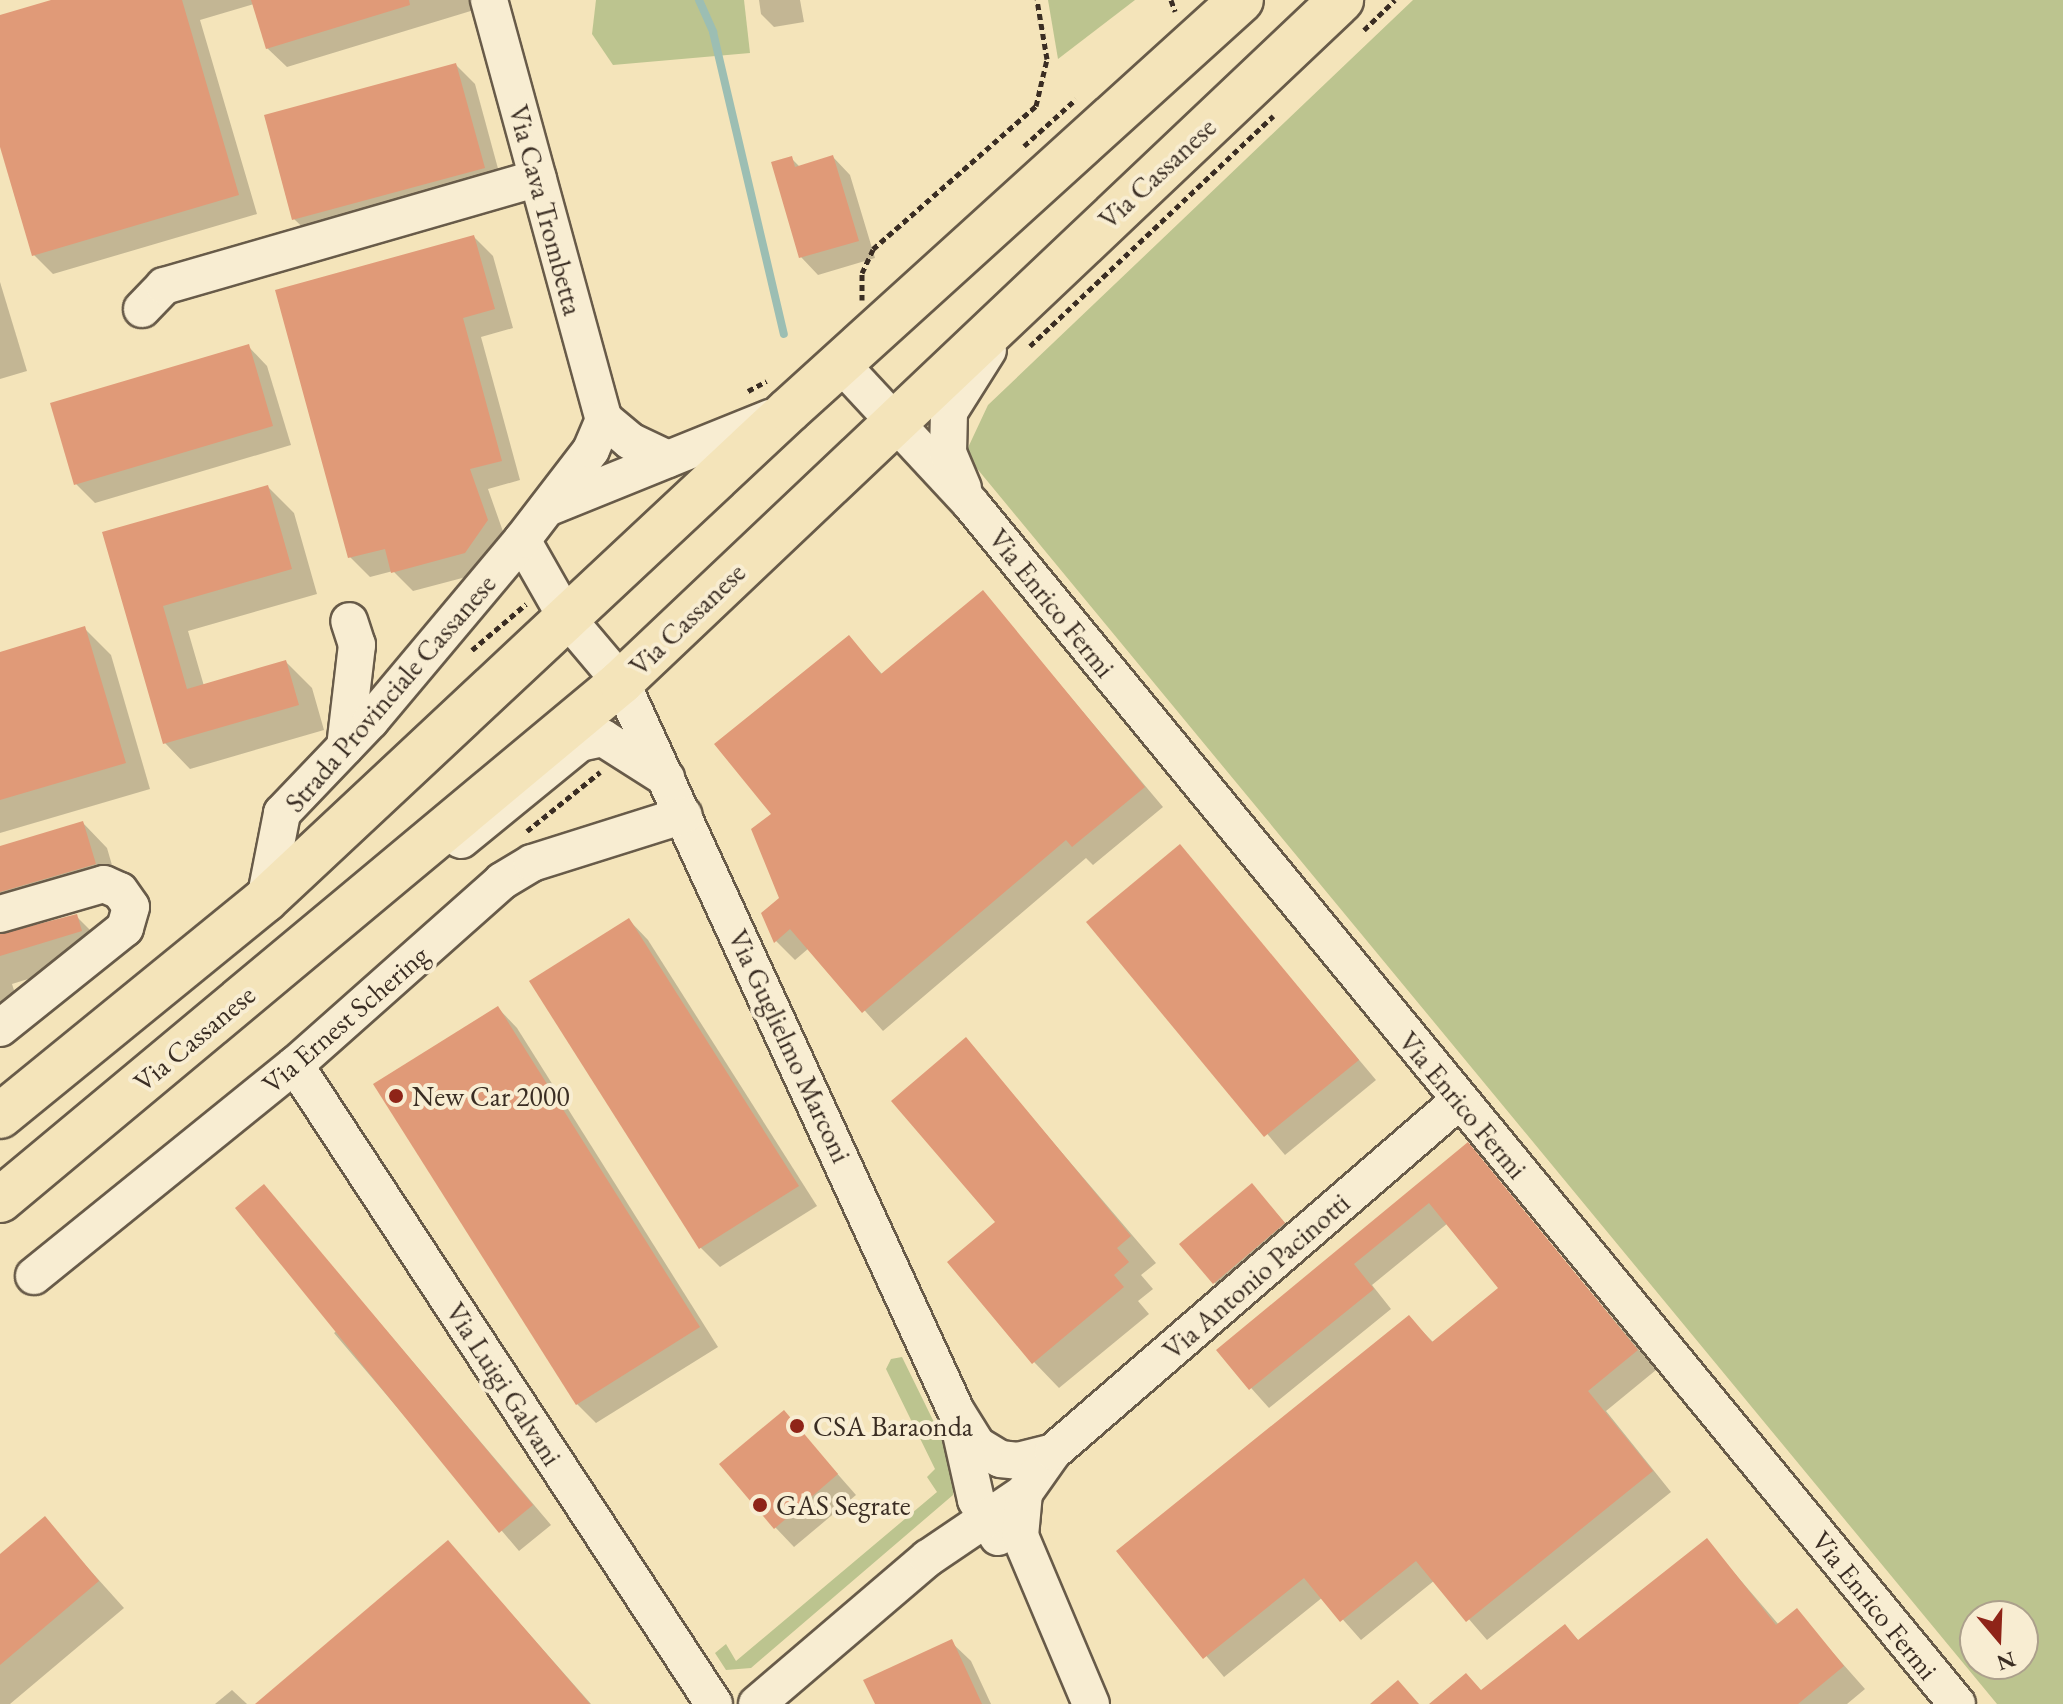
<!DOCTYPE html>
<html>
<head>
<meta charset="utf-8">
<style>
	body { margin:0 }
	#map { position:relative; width:2063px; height:1704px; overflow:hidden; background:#f4e4ba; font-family:"EB Garamond",serif }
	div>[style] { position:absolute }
	.green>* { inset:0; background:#bcc48f }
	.shadow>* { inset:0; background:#0003 }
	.stream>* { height:8px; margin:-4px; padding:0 4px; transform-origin:4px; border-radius:4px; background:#9cbeb3 }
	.building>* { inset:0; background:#e09a78 }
	.path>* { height:5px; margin-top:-2.5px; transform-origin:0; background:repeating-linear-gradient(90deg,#3a2d23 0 6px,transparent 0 10px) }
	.roads { filter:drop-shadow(2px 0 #685b49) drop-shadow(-2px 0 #685b49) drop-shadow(0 2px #685b49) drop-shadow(0 -2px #685b49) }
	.minor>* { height:36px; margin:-18px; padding:0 18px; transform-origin:18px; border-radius:18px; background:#f8edd2 }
	.major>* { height:44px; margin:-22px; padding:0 22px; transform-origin:22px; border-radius:22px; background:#f4e4ba }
	.dots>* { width:22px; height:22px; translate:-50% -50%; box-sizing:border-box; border:4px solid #f8edd2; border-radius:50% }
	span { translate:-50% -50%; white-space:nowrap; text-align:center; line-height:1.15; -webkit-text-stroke:8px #f8edd2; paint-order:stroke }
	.street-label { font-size:28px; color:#3a2d23 }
	.poi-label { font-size:28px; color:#3a2d23 }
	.left { translate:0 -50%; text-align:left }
	.north { position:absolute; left:1959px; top:1600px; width:80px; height:80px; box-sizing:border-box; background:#f8edd2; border:2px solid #aca08c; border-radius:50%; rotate:161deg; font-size:22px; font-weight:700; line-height:32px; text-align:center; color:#3a2d23 }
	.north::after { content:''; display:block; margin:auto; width:28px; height:36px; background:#8f2418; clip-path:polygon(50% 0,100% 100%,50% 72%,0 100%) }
</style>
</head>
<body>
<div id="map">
	<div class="green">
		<div style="clip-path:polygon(596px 0,744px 0,750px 53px,613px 65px,592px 34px)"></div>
		<div style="clip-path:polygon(1048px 0,1135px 0,1058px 59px)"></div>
		<div style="clip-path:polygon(evenodd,1413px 0,2063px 0,2063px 1704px,1997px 1704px,965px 454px,988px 405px,1413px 0,1975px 1616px,2023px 1616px,2023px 1664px,1975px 1664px,1975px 1616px)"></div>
		<div style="clip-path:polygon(902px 1357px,954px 1463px,953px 1495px,751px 1668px,726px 1670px,715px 1653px,726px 1644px,736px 1661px,937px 1492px,927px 1477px,935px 1469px,886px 1369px,891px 1359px)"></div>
	</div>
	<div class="shadow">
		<div style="clip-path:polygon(58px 0,471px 0,474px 10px,287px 67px,267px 48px,254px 4px,200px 20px,257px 214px,53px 274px,34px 255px,0 140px,0 17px)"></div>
		<div style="clip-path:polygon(759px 0,800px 0,804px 22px,774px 27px,761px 14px)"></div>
		<div style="clip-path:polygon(456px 65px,475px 84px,503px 187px,314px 238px,294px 219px)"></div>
		<div style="clip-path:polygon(833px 157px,850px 175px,875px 258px,818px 275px,801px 257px,791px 158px,800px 167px)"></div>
		<div style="clip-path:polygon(474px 237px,493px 256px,513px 328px,481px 337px,520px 480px,488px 489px,506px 540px,485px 572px,413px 591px,393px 571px,370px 577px,350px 557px)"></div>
		<div style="clip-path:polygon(0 282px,27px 371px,0 379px)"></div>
		<div style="clip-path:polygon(248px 346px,267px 366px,291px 445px,95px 503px,76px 484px)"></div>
		<div style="clip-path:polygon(268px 487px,294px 513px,317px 594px,188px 631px,204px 686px,286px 662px,312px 688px,324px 730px,190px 769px,165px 743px,105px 534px)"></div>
		<div style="clip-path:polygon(983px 593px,1163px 807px,1093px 865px,1086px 858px,883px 1031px,809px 948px,795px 960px,776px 941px,763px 913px,781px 898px,774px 814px,848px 637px,883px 675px)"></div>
		<div style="clip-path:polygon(85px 629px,111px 655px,150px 789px,0 833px,0 654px)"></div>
		<div style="clip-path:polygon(83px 823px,107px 848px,119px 889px,19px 918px,4px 934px,76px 916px,101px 941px,106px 955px,12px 984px,19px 1006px,0 1012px,0 848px)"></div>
		<div style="clip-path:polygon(1180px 847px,1376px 1080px,1285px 1155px,1089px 922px)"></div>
		<div style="clip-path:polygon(629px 920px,648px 940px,817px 1206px,720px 1267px,701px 1248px,532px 981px)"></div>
		<div style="clip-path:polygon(498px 1008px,517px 1028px,718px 1347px,596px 1423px,577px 1404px)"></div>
		<div style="clip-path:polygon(966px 1040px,1156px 1263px,1141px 1275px,1153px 1289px,1138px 1301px,1149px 1314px,1059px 1388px,1034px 1362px,998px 1222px)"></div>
		<div style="clip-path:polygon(1468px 1145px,1656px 1370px,1606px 1411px,1671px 1492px,1487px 1640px,1435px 1580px,1361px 1640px,1323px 1597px,1224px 1677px,1119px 1552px,1409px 1318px,1434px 1343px,1501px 1289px,1448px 1223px,1372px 1285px,1391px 1309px,1269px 1408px,1218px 1351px)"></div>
		<div style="clip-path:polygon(264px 1186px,551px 1525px,519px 1551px,334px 1333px,340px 1328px)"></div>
		<div style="clip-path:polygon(1252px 1186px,1303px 1243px,1233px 1301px,1214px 1282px)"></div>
		<div style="clip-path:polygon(784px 1413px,856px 1495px,794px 1547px,775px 1527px)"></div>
		<div style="clip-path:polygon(44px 1519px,124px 1608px,10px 1704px,0 1704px,0 1557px)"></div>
		<div style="clip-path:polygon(1706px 1540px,1779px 1625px,1796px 1611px,1865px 1689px,1847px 1704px,1432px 1704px,1483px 1692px,1565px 1626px,1580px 1642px)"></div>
		<div style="clip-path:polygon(448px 1542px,591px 1704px,258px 1704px)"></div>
		<div style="clip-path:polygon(951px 1642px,971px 1661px,991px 1704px,877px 1704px)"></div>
		<div style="clip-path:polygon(232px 1690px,247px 1704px,215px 1704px)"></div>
	</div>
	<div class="stream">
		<div style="left:699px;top:0;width:35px;rotate:66deg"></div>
		<div style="left:713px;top:32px;width:310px;rotate:76.8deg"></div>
	</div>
	<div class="building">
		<div style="clip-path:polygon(51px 0,182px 0,239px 195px,32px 256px,0 147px,0 15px)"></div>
		<div style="clip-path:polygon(251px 0,409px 0,410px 5px,266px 49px)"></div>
		<div style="clip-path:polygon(456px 63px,485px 168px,292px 220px,264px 115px)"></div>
		<div style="clip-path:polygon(833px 155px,859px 241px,799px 258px,771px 162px,792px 156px,795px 167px)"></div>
		<div style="clip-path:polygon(474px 235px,495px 309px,463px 318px,502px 461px,470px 469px,488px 520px,465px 553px,391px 573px,385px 549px,348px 558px,275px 290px)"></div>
		<div style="clip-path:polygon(249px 344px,273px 426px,74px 485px,50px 403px)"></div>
		<div style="clip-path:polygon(268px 485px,292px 569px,163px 606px,187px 689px,286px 660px,299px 705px,163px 744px,102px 532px)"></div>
		<div style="clip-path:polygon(983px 590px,1145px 787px,1072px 847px,1066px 840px,862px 1013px,790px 929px,774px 943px,761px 913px,779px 898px,751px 829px,771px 814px,714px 744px,849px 635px,881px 674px)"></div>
		<div style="clip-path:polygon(85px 626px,126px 763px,0 800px,0 652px)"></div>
		<div style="clip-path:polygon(83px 821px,96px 864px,0 892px,0 846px)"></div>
		<div style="clip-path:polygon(1180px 844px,1359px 1060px,1264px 1137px,1086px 922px)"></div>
		<div style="clip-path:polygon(77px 914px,82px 931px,0 956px,0 934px)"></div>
		<div style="clip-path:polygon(629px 918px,799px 1186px,699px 1249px,529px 981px)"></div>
		<div style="clip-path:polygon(498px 1006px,700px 1327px,576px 1405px,373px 1084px)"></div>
		<div style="clip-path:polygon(966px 1037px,1131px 1236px,1117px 1248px,1129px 1262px,1114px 1275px,1124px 1287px,1032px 1364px,947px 1262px,995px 1222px,891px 1101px)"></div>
		<div style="clip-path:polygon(1468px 1142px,1638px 1350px,1588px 1391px,1653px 1471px,1466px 1622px,1416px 1561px,1340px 1622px,1304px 1578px,1203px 1659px,1116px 1551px,1409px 1315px,1432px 1342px,1498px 1288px,1429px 1203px,1354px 1264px,1374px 1289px,1249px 1390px,1216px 1350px)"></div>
		<div style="clip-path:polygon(1252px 1183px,1285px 1223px,1213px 1284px,1179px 1244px)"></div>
		<div style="clip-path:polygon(264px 1184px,533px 1505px,499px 1533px,235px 1208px)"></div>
		<div style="clip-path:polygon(784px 1410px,838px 1474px,774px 1529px,719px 1464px)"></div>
		<div style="clip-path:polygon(45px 1516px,99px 1581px,0 1665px,0 1554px)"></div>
		<div style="clip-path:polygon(1707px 1538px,1776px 1625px,1797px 1608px,1844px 1666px,1798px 1704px,1429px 1704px,1466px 1673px,1481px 1690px,1565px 1624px,1578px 1640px)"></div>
		<div style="clip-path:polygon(448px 1540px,590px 1704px,255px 1704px)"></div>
		<div style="clip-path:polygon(952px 1639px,982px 1704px,875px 1704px,863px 1680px)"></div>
		<div style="clip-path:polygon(1398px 1680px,1419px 1704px,1370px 1704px)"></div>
	</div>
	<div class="path">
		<div style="left:1171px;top:0;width:12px;rotate:70deg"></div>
		<div style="left:1364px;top:30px;width:43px;rotate:-44.1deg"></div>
		<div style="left:1024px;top:146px;width:70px;rotate:-42.1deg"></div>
		<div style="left:862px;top:300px;width:27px;rotate:-90deg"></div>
		<div style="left:862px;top:273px;width:26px;rotate:-65deg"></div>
		<div style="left:873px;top:249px;width:217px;rotate:-41.3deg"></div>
		<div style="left:1036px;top:106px;width:48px;rotate:-76.8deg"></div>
		<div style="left:1047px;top:59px;width:60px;rotate:-99.6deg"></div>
		<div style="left:1030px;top:346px;width:335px;rotate:-43.4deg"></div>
		<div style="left:748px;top:391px;width:21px;rotate:-28deg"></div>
		<div style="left:472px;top:650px;width:71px;rotate:-40.4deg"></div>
		<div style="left:527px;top:831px;width:94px;rotate:-38.9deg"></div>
	</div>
	<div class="roads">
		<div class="minor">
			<div style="left:489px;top:0;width:434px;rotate:74.7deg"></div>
			<div style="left:604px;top:419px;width:34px;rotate:40deg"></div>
			<div style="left:630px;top:441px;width:42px;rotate:25.3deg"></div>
			<div style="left:142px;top:309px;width:32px;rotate:-46deg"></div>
			<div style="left:164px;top:286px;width:389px;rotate:-16.1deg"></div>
			<div style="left:840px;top:363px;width:192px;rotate:47.1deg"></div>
			<div style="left:971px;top:504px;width:1553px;rotate:50.59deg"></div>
			<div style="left:963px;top:488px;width:38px;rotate:-113deg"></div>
			<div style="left:948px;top:453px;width:41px;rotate:-88.6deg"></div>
			<div style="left:949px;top:412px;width:73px;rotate:-57.8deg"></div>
			<div style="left:547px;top:508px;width:240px;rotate:-22deg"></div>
			<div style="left:522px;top:540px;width:89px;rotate:60.3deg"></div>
			<div style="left:566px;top:617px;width:85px;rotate:49.8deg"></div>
			<div style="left:621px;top:682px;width:802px;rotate:65.32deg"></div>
			<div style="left:956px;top:1411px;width:40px;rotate:58deg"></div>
			<div style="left:977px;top:1445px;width:27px;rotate:31deg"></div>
			<div style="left:1000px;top:1459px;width:18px;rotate:6deg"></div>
			<div style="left:1018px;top:1461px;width:36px;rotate:-14deg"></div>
			<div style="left:345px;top:747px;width:103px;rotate:-83.3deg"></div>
			<div style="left:357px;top:645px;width:25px;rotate:-108deg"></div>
			<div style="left:461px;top:840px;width:154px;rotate:-39.2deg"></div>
			<div style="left:580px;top:743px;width:24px;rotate:-12deg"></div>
			<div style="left:603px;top:738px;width:75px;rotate:32.4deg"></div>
			<div style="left:265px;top:900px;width:89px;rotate:-78.9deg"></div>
			<div style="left:282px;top:813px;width:129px;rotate:-46.3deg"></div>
			<div style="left:371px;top:720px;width:235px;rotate:-50deg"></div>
			<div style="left:522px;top:540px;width:113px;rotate:-52.5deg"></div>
			<div style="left:591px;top:450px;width:34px;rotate:-67deg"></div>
			<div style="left:0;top:914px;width:108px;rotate:-16.1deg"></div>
			<div style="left:104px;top:884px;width:17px;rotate:24deg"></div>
			<div style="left:120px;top:891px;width:19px;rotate:55deg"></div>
			<div style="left:131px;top:907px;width:22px;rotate:106deg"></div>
			<div style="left:125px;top:928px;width:160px;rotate:141.3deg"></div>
			<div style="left:295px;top:1065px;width:764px;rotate:56.75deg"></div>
			<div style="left:34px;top:1276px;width:336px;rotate:-39deg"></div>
			<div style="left:295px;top:1065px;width:277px;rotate:-41.6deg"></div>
			<div style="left:502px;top:881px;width:35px;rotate:-31deg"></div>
			<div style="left:532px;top:863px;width:159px;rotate:-17.5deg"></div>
			<div style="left:958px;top:1420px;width:82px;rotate:77.3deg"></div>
			<div style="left:976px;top:1500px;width:43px;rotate:59.3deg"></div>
			<div style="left:757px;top:1704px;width:225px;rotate:-40.5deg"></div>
			<div style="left:928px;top:1558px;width:116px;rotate:-34.1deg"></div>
			<div style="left:1091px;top:1704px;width:182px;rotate:-112.9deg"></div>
			<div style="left:1020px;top:1536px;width:43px;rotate:-84.7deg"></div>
			<div style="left:1024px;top:1493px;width:50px;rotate:-54.7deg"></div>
			<div style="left:1053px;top:1452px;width:538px;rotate:-40.86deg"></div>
		</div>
		<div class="major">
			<div style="left:0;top:1116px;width:342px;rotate:-39.2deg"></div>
			<div style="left:265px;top:900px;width:717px;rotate:-43.08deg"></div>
			<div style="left:789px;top:410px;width:610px;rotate:-42.21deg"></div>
			<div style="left:0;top:1200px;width:809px;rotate:-39.83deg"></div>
			<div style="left:621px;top:682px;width:992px;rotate:-43.45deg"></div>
		</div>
	</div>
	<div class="dots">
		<div style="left:396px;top:1096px;background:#8f2418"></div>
		<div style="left:797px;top:1426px;background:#8f2418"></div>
		<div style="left:760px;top:1505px;background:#8f2418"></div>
	</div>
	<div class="street-label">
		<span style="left:1157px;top:173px;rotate:-43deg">Via Cassanese</span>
		<span style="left:546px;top:210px;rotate:75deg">Via Cava Trombetta</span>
		<span style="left:1052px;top:603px;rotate:51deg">Via Enrico Fermi</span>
		<span style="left:687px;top:619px;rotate:-44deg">Via Cassanese</span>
		<span style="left:390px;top:693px;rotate:-49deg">Strada Provinciale Cassanese</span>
		<span style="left:345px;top:1019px;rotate:-41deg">Via Ernest Schering</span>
		<span style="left:194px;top:1038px;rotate:-40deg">Via Cassanese</span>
		<span style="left:790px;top:1046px;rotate:65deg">Via Guglielmo Marconi</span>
		<span style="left:1463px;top:1105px;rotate:50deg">Via Enrico Fermi</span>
		<span style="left:1256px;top:1276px;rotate:-41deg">Via Antonio Pacinotti</span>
		<span style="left:504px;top:1384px;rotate:57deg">Via Luigi Galvani</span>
		<span style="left:1875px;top:1605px;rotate:51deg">Via Enrico Fermi</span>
	</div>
	<div class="poi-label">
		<span class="left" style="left:412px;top:1096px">New Car 2000</span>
		<span class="left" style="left:813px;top:1426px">CSA Baraonda</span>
		<span class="left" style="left:776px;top:1505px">GAS Segrate</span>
	</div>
	<div class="north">N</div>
</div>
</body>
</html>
